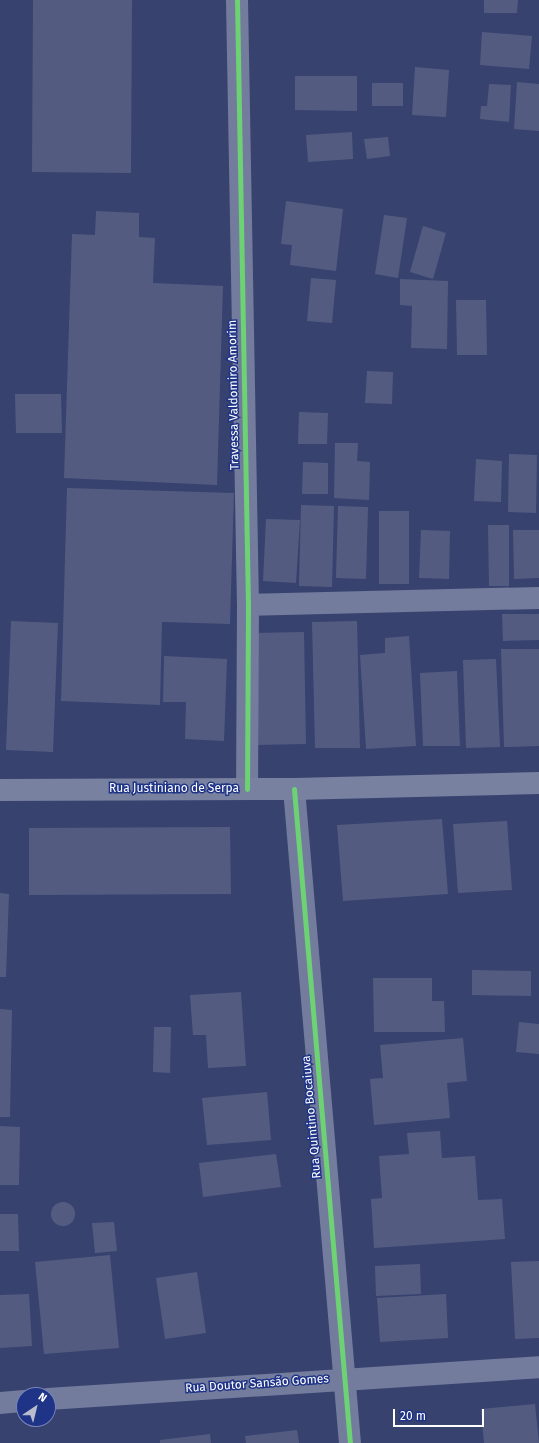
<!DOCTYPE html>
<html>
<head>
<meta charset="utf-8">
<style>
	body { margin:0 }
	#map { position:relative; width:539px; height:1443px; overflow:hidden; background:#37426f; font-family:"Fira Sans",sans-serif }
	div>[style] { position:absolute }
	.building>* { inset:0; background:#535c80 }
	.round { border-radius:50% }
	.minor>* { height:22px; margin:-11px; padding:0 11px; transform-origin:11px; border-radius:11px; background:#737c9d }
	.secondary>* { height:22px; margin:-11px; padding:0 11px; transform-origin:11px; border-radius:11px; background:#7981a0 }
	.cycleway>* { height:5px; margin:-2.5px; padding:0 2.5px; transform-origin:2.5px; border-radius:2.5px; background:#6cd273 }
	span { translate:-50% -50%; white-space:nowrap; text-align:center; line-height:1.15; -webkit-text-stroke:3px #1f3487; paint-order:stroke }
	.street-label { font-size:12px; color:#fff }
	.north { position:absolute; left:16px; top:1387px; width:40px; height:40px; box-sizing:border-box; background:#1f3487; border:1px solid #7985b7; border-radius:50%; rotate:35deg; font-size:11px; font-weight:700; line-height:16px; text-align:center; color:#fff }
	.north::after { content:''; display:block; margin:auto; width:14px; height:18px; background:#b9bdcd; clip-path:polygon(50% 0,100% 100%,50% 72%,0 100%) }
	.scale { position:absolute; left:393px; top:1409px; width:91px; height:18px; box-sizing:border-box; border:2px solid #fff; border-top:0; padding-left:5px; font-size:12px; line-height:14px; white-space:nowrap; color:#fff; -webkit-text-stroke:3px #1f3487; paint-order:stroke }
</style>
</head>
<body>
<div id="map">
	<div class="building">
		<div style="clip-path:polygon(33px 0,132px 0,131px 173px,32px 172px)"></div>
		<div style="clip-path:polygon(484px 0,518px 0,517px 13px,484px 13px)"></div>
		<div style="clip-path:polygon(482px 32px,532px 36px,529px 69px,480px 65px)"></div>
		<div style="clip-path:polygon(415px 67px,449px 70px,446px 117px,412px 115px)"></div>
		<div style="clip-path:polygon(295px 76px,357px 76px,357px 111px,295px 110px)"></div>
		<div style="clip-path:polygon(517px 82px,539px 84px,539px 131px,514px 129px)"></div>
		<div style="clip-path:polygon(372px 83px,403px 83px,403px 106px,372px 106px)"></div>
		<div style="clip-path:polygon(489px 84px,511px 85px,509px 122px,480px 119px,481px 106px,487px 106px)"></div>
		<div style="clip-path:polygon(352px 132px,353px 159px,308px 162px,306px 135px)"></div>
		<div style="clip-path:polygon(388px 137px,390px 156px,367px 159px,364px 139px)"></div>
		<div style="clip-path:polygon(286px 201px,343px 209px,336px 271px,290px 265px,292px 245px,281px 244px)"></div>
		<div style="clip-path:polygon(96px 211px,139px 213px,139px 237px,155px 238px,153px 283px,223px 286px,217px 485px,64px 478px,72px 234px,95px 235px)"></div>
		<div style="clip-path:polygon(384px 215px,407px 218px,398px 278px,375px 274px)"></div>
		<div style="clip-path:polygon(423px 226px,446px 233px,433px 279px,410px 272px)"></div>
		<div style="clip-path:polygon(311px 278px,336px 280px,332px 323px,307px 321px)"></div>
		<div style="clip-path:polygon(400px 279px,448px 281px,447px 349px,411px 348px,412px 306px,400px 305px)"></div>
		<div style="clip-path:polygon(456px 300px,486px 300px,487px 355px,457px 355px)"></div>
		<div style="clip-path:polygon(367px 371px,393px 372px,392px 404px,365px 403px)"></div>
		<div style="clip-path:polygon(15px 394px,61px 394px,62px 433px,16px 433px)"></div>
		<div style="clip-path:polygon(299px 412px,328px 413px,327px 444px,298px 444px)"></div>
		<div style="clip-path:polygon(335px 443px,358px 443px,357px 461px,370px 462px,369px 500px,334px 498px)"></div>
		<div style="clip-path:polygon(509px 454px,537px 455px,536px 513px,508px 512px)"></div>
		<div style="clip-path:polygon(476px 459px,502px 461px,501px 502px,474px 501px)"></div>
		<div style="clip-path:polygon(303px 462px,328px 463px,328px 494px,302px 494px)"></div>
		<div style="clip-path:polygon(67px 488px,234px 493px,230px 624px,162px 622px,160px 705px,61px 701px)"></div>
		<div style="clip-path:polygon(301px 505px,334px 506px,332px 587px,299px 586px)"></div>
		<div style="clip-path:polygon(338px 506px,368px 507px,366px 579px,336px 578px)"></div>
		<div style="clip-path:polygon(379px 511px,409px 511px,409px 584px,379px 584px)"></div>
		<div style="clip-path:polygon(266px 519px,300px 520px,296px 583px,263px 581px)"></div>
		<div style="clip-path:polygon(488px 525px,509px 525px,509px 586px,489px 586px)"></div>
		<div style="clip-path:polygon(421px 530px,450px 531px,449px 579px,419px 578px)"></div>
		<div style="clip-path:polygon(513px 530px,539px 530px,539px 578px,514px 579px)"></div>
		<div style="clip-path:polygon(502px 614px,539px 614px,539px 640px,503px 641px)"></div>
		<div style="clip-path:polygon(11px 621px,58px 623px,53px 752px,6px 750px)"></div>
		<div style="clip-path:polygon(357px 621px,360px 748px,315px 748px,312px 622px)"></div>
		<div style="clip-path:polygon(304px 632px,306px 744px,253px 745px,251px 633px)"></div>
		<div style="clip-path:polygon(409px 636px,416px 746px,366px 749px,360px 655px,385px 653px,385px 638px)"></div>
		<div style="clip-path:polygon(501px 649px,539px 649px,539px 746px,504px 747px)"></div>
		<div style="clip-path:polygon(164px 656px,227px 659px,224px 741px,185px 739px,186px 702px,163px 702px)"></div>
		<div style="clip-path:polygon(496px 659px,500px 747px,466px 748px,463px 660px)"></div>
		<div style="clip-path:polygon(457px 671px,460px 746px,423px 746px,420px 673px)"></div>
		<div style="clip-path:polygon(442px 819px,448px 894px,343px 901px,337px 825px)"></div>
		<div style="clip-path:polygon(507px 821px,512px 890px,458px 893px,453px 824px)"></div>
		<div style="clip-path:polygon(230px 827px,231px 894px,29px 895px,29px 828px)"></div>
		<div style="clip-path:polygon(0 893px,9px 894px,6px 977px,0 977px)"></div>
		<div style="clip-path:polygon(472px 970px,531px 971px,531px 996px,472px 995px)"></div>
		<div style="clip-path:polygon(373px 978px,432px 978px,432px 1001px,444px 1001px,445px 1032px,374px 1032px)"></div>
		<div style="clip-path:polygon(241px 992px,246px 1066px,208px 1068px,206px 1035px,193px 1035px,190px 995px)"></div>
		<div style="clip-path:polygon(0 1009px,12px 1010px,10px 1117px,0 1117px)"></div>
		<div style="clip-path:polygon(519px 1022px,539px 1024px,539px 1054px,516px 1052px)"></div>
		<div style="clip-path:polygon(154px 1027px,171px 1027px,170px 1073px,153px 1072px)"></div>
		<div style="clip-path:polygon(463px 1038px,467px 1081px,447px 1083px,450px 1118px,374px 1125px,370px 1079px,383px 1078px,380px 1045px)"></div>
		<div style="clip-path:polygon(267px 1092px,271px 1140px,207px 1145px,202px 1098px)"></div>
		<div style="clip-path:polygon(0 1126px,20px 1127px,19px 1185px,0 1185px)"></div>
		<div style="clip-path:polygon(440px 1131px,442px 1158px,475px 1156px,478px 1200px,502px 1199px,505px 1239px,374px 1248px,371px 1199px,382px 1198px,379px 1156px,409px 1154px,407px 1133px)"></div>
		<div style="clip-path:polygon(276px 1154px,281px 1187px,203px 1197px,199px 1163px)"></div>
		<div class="round" style="left:51px;top:1202px;width:24px;height:24px"></div>
		<div style="clip-path:polygon(0 1214px,18px 1214px,19px 1251px,0 1251px)"></div>
		<div style="clip-path:polygon(114px 1222px,117px 1251px,95px 1253px,92px 1223px)"></div>
		<div style="clip-path:polygon(110px 1255px,119px 1348px,44px 1354px,35px 1262px)"></div>
		<div style="clip-path:polygon(539px 1261px,539px 1338px,515px 1339px,511px 1262px)"></div>
		<div style="clip-path:polygon(420px 1264px,421px 1294px,376px 1296px,375px 1266px)"></div>
		<div style="clip-path:polygon(197px 1272px,206px 1333px,165px 1339px,156px 1278px)"></div>
		<div style="clip-path:polygon(29px 1294px,32px 1346px,0 1348px,0 1295px)"></div>
		<div style="clip-path:polygon(446px 1294px,448px 1338px,380px 1342px,377px 1298px)"></div>
		<div style="clip-path:polygon(535px 1404px,539px 1443px,484px 1443px,481px 1409px)"></div>
		<div style="clip-path:polygon(297px 1430px,299px 1443px,246px 1443px,245px 1436px)"></div>
		<div style="clip-path:polygon(210px 1434px,211px 1443px,160px 1443px,160px 1440px)"></div>
	</div>
	<div class="minor">
		<div style="left:237px;top:0;width:605px;rotate:88.96deg"></div>
		<div style="left:248px;top:605px;width:184px;rotate:90.3deg"></div>
		<div style="left:248px;top:605px;width:291px;rotate:-1.4deg"></div>
		<div style="left:294px;top:789px;width:656px;rotate:85.11deg"></div>
		<div style="left:48px;top:1399px;width:492px;rotate:-3.7deg"></div>
		<div style="left:0;top:1403px;width:24px;rotate:-5deg"></div>
	</div>
	<div class="secondary">
		<div style="left:0;top:790px;width:294px;rotate:-0.2deg"></div>
		<div style="left:294px;top:789px;width:245px;rotate:-1.4deg"></div>
	</div>
	<div class="cycleway">
		<div style="left:237px;top:0;width:605px;rotate:88.96deg"></div>
		<div style="left:248px;top:605px;width:184px;rotate:90.3deg"></div>
		<div style="left:294px;top:789px;width:656px;rotate:85.11deg"></div>
	</div>
	<div class="street-label">
		<span style="left:234px;top:395px;rotate:-91deg">Travessa Valdomiro Amorim</span>
		<span style="left:174px;top:789px">Rua Justiniano de Serpa</span>
		<span style="left:312px;top:1117px;rotate:-95deg">Rua Quintino Bocaiuva</span>
		<span style="left:257px;top:1384px;rotate:-4deg">Rua Doutor Sansão Gomes</span>
	</div>
	<div class="north">N</div>
	<div class="scale">20 m</div>
</div>
</body>
</html>
